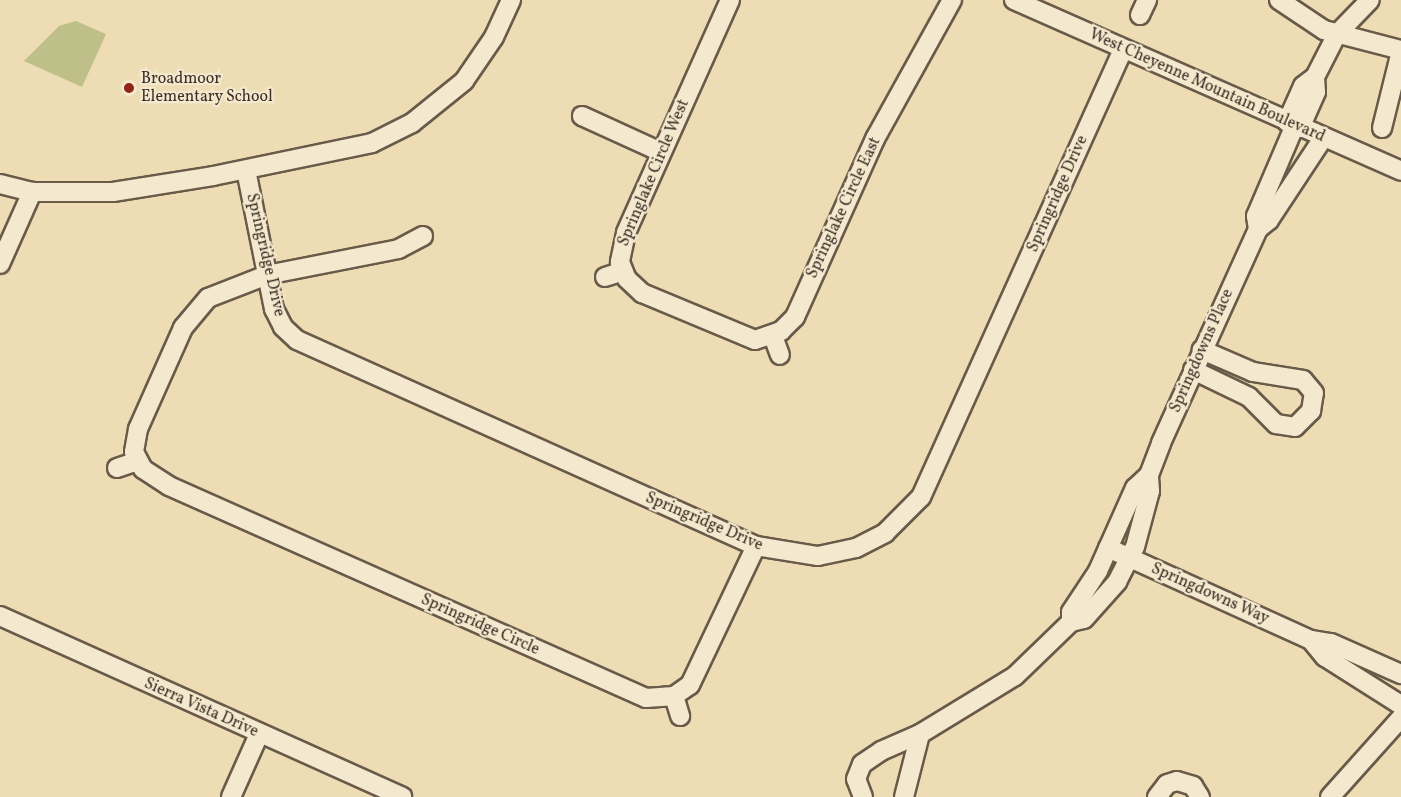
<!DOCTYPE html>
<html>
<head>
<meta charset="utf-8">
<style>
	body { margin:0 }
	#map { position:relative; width:1401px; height:797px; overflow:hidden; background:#eeddb4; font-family:Vollkorn,serif }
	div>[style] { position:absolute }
	.green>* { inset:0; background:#bebf89 }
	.roads { filter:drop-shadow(2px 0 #695a4a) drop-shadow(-2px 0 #695a4a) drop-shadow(0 2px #695a4a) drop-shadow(0 -2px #695a4a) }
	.minor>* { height:18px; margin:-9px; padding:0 9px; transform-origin:9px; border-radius:9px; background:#f4e9ce }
	.dots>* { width:16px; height:16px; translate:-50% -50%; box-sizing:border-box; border:3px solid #f4e9ce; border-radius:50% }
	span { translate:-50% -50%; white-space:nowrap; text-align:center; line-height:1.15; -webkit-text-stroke:4.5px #f4e9ce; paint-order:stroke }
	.poi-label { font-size:16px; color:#3d2e26 }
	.left { translate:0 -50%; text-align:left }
	.street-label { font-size:16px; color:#3d2e26 }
</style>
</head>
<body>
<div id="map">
	<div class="green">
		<div style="clip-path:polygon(76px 21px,106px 34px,82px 87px,24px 61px,59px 26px)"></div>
	</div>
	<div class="roads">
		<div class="minor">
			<div style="left:730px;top:0;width:255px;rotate:114.1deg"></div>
			<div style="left:626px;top:233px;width:30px;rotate:102deg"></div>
			<div style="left:620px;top:262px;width:18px;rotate:68deg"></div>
			<div style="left:627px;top:279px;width:21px;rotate:43deg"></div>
			<div style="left:642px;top:293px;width:122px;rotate:22.6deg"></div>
			<div style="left:755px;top:340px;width:28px;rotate:-19deg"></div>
			<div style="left:781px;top:331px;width:20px;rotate:-45deg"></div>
			<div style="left:795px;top:317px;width:197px;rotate:-65.8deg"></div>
			<div style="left:876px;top:137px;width:157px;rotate:-61deg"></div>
			<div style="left:1014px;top:0;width:423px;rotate:23.8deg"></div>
			<div style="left:1279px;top:0;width:54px;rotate:33.7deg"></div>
			<div style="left:1324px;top:30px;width:80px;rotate:14.6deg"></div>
			<div style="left:1140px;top:15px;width:17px;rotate:-65deg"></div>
			<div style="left:582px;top:116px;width:87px;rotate:24.5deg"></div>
			<div style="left:1287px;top:122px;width:39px;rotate:-66deg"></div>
			<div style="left:1303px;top:86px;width:15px;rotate:-37deg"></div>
			<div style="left:1315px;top:77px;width:48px;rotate:-62.9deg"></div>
			<div style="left:1337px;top:34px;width:47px;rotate:-45.9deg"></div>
			<div style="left:1300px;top:128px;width:39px;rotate:-66deg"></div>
			<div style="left:1316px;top:92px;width:15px;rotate:-94deg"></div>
			<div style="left:1382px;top:128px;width:79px;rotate:-76.1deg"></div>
			<div style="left:246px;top:170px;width:142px;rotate:78.6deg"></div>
			<div style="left:274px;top:309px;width:20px;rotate:63deg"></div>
			<div style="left:283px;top:327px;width:19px;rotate:43deg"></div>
			<div style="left:297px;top:340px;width:503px;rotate:24.17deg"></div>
			<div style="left:756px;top:546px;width:63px;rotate:9.2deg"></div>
			<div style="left:818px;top:556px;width:39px;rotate:-12deg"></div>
			<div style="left:856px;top:548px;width:33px;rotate:-27deg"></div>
			<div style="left:885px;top:533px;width:51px;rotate:-45deg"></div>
			<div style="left:921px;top:497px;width:491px;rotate:-65.7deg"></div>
			<div style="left:0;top:184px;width:33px;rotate:14deg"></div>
			<div style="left:32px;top:192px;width:81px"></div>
			<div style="left:113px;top:192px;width:101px;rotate:-9.1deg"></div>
			<div style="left:213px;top:176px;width:162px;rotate:-11.7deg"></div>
			<div style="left:372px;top:143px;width:45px;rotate:-26.6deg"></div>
			<div style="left:412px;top:123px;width:67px;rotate:-38.9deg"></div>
			<div style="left:464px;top:81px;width:53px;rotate:-55.7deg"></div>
			<div style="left:494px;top:37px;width:41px;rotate:-65.3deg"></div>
			<div style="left:1258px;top:229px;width:13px;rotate:-99deg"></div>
			<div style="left:1256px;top:216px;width:99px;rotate:-66.8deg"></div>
			<div style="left:423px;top:236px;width:27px;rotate:152deg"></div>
			<div style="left:399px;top:249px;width:135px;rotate:168.9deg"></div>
			<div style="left:267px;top:275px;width:63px;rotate:158.7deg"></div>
			<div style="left:208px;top:298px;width:39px;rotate:130deg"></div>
			<div style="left:183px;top:328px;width:111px;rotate:114deg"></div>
			<div style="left:138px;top:429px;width:23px;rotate:100deg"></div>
			<div style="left:134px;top:452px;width:19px;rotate:62deg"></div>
			<div style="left:143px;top:469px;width:31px;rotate:33deg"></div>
			<div style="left:169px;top:486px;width:522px;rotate:23.96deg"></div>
			<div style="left:646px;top:698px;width:28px;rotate:-4deg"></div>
			<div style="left:674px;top:696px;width:19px;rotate:-35deg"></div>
			<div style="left:690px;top:685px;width:154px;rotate:-64.6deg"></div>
			<div style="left:0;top:264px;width:79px;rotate:-66deg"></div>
			<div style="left:605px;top:277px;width:19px;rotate:-18deg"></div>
			<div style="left:773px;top:336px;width:20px;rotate:70deg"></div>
			<div style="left:1193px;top:370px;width:62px;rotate:25.7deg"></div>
			<div style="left:1249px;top:397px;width:38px;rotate:45deg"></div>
			<div style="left:1276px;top:424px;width:19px;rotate:9deg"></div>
			<div style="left:1295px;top:427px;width:23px;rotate:-45deg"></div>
			<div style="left:1311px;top:411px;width:18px;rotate:-81deg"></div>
			<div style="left:1314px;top:393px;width:17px;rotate:-130deg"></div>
			<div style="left:1303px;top:380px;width:51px;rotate:-170.9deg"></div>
			<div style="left:1253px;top:372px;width:56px;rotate:-156.7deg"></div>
			<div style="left:117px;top:468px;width:21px;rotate:-19deg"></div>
			<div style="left:1108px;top:548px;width:223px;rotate:24.4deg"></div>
			<div style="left:1311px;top:640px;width:20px;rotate:9deg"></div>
			<div style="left:1331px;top:643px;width:77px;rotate:23.9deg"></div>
			<div style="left:0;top:616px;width:441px;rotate:24.2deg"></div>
			<div style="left:1071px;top:622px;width:10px;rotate:-90deg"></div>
			<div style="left:1071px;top:612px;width:49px;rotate:-56.6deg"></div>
			<div style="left:1098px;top:571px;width:91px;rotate:-66deg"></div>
			<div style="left:1135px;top:488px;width:19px;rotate:-43deg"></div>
			<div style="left:1311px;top:640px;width:22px;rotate:51deg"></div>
			<div style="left:1325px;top:657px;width:90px;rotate:32.3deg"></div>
			<div style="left:674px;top:696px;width:21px;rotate:73deg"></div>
			<div style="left:231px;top:797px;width:69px;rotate:-66deg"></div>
			<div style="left:863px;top:797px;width:19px;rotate:-111deg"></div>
			<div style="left:856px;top:779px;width:16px;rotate:-68deg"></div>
			<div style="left:862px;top:764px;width:23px;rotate:-34deg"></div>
			<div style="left:881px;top:751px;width:43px;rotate:-23.6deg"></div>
			<div style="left:920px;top:734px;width:111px;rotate:-31.4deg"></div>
			<div style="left:1015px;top:676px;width:78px;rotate:-44deg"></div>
			<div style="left:1071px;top:622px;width:13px;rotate:-13deg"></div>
			<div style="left:1084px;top:619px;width:50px;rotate:-48.3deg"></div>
			<div style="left:1117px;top:582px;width:39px;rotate:-63deg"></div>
			<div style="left:1135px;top:547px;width:58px;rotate:-75deg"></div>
			<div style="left:1150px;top:491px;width:16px;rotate:-94deg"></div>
			<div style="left:1149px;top:475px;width:34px;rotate:-69deg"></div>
			<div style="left:1161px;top:443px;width:235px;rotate:-65.6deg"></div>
			<div style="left:1258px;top:229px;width:14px;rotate:-39deg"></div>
			<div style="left:1269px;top:220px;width:98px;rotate:-56.6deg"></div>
			<div style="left:904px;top:797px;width:65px;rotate:-75.7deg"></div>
			<div style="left:1157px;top:797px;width:16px;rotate:-52deg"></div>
			<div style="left:1167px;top:784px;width:10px;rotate:-17deg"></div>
			<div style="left:1177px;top:781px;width:17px;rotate:17deg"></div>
			<div style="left:1193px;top:786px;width:13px;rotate:58deg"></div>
			<div style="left:1330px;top:797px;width:106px;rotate:-48.1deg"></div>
		</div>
	</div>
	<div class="dots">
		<div style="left:129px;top:88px;background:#8f2418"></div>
	</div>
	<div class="poi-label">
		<span class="left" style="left:141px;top:88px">Broadmoor<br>Elementary School</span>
	</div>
	<div class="street-label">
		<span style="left:1207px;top:86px;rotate:24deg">West Cheyenne Mountain Boulevard</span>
		<span style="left:654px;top:173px;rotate:-67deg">Springlake Circle West</span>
		<span style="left:1058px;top:194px;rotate:-66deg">Springridge Drive</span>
		<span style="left:844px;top:208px;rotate:-65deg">Springlake Circle East</span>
		<span style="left:265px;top:255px;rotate:77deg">Springridge Drive</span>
		<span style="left:1202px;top:351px;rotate:-66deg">Springdowns Place</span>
		<span style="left:704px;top:522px;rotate:23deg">Springridge Drive</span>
		<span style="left:1210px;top:594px;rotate:24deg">Springdowns Way</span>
		<span style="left:480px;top:625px;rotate:24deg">Springridge Circle</span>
		<span style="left:201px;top:708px;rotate:24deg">Sierra Vista Drive</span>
	</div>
</div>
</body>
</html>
